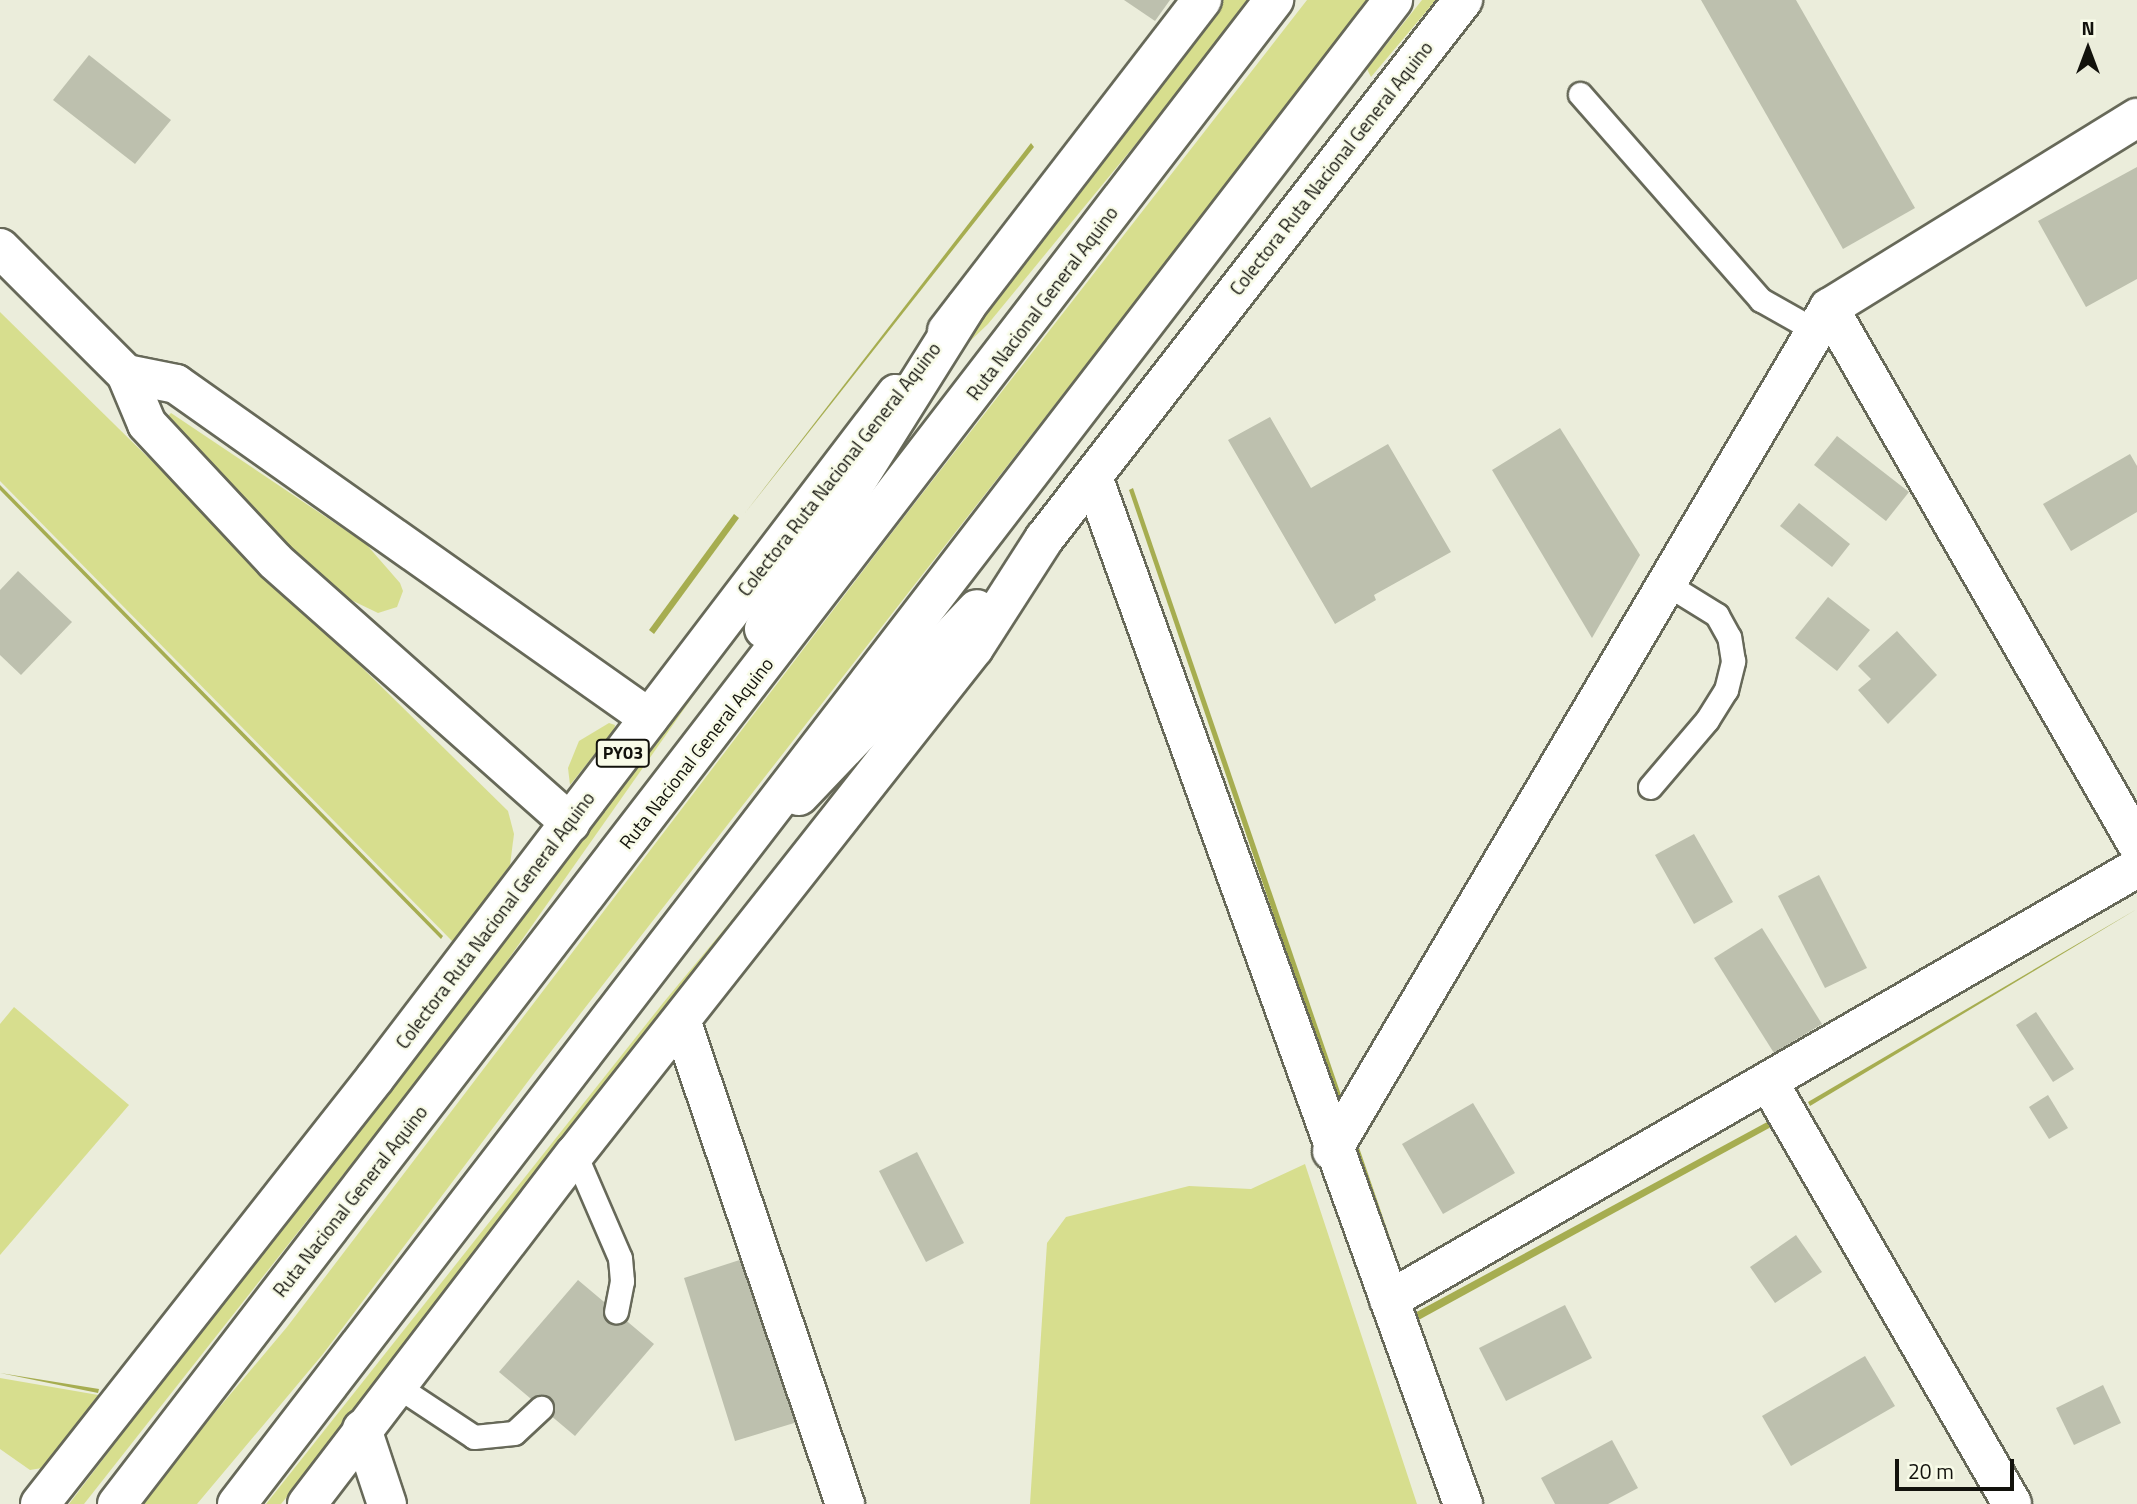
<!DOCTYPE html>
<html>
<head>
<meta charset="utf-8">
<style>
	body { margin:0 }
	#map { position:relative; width:2137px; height:1504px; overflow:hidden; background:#ebeddb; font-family:"Titillium Web",sans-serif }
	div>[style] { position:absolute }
	.green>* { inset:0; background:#d7de8e }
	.water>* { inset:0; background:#a6ad50 }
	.building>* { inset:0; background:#bdc0ae }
	.roads { filter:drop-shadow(2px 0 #676959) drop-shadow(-2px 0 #676959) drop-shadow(0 2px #676959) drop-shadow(0 -2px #676959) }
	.lane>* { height:23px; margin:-11.5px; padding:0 11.5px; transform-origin:11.5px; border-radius:11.5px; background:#fff }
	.street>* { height:38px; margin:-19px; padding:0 19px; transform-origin:19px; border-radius:19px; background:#fff }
	.secondary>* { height:38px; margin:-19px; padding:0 19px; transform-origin:19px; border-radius:19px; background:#fff }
	.primary>* { height:38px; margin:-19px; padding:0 19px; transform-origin:19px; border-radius:19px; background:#fff }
	.highway>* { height:38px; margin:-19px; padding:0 19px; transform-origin:19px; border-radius:19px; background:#fff }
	span { translate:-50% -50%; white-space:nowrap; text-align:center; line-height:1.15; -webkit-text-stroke:5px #f8fbe8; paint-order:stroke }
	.shield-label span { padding:2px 5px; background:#f8fbe8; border:2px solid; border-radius:5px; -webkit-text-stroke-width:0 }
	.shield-label { font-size:18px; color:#12120c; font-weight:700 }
	.street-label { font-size:19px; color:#12120c }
	.north { position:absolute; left:2053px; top:14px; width:70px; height:70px; -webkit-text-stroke:5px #f8fbe8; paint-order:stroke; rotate:0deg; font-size:19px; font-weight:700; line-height:28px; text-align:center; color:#12120c }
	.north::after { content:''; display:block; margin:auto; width:24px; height:32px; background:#12120c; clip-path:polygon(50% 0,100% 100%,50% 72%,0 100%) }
	.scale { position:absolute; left:1895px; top:1459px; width:119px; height:32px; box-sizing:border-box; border:4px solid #12120c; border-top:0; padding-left:9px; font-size:21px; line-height:24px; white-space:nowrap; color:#12120c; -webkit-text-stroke:5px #f8fbe8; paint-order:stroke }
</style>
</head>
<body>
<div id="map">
	<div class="green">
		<div style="clip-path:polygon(1219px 0,1247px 0,1158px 117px,988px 324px,968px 343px,962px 341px)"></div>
		<div style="clip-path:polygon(1307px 0,1370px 0,535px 1072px,323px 1354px,197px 1504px,138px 1504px,287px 1327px,901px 521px)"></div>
		<div style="clip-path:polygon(1422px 0,1436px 0,1371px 77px,1367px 69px)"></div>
		<div style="clip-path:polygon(0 312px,508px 811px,514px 834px,510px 865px,453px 942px,0 481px)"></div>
		<div style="clip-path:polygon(171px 413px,366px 544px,400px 583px,403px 591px,397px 607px,378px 613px,349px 599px,281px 540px,167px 417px)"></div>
		<div style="clip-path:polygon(831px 500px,472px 1011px,84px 1504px,69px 1504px)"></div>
		<div style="clip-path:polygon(927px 685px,347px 1424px,281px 1504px,266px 1504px,663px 1003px)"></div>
		<div style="clip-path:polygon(609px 723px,615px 725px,614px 730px,570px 785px,568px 768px,579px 741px)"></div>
		<div style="clip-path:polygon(14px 1007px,129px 1105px,0 1255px,0 1024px)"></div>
		<div style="clip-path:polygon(1305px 1164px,1417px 1504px,1030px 1504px,1047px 1243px,1066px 1217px,1189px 1186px,1251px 1189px)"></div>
		<div style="clip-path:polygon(0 1378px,104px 1396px,48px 1467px,30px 1470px,0 1449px)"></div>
	</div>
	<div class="water">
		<div style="clip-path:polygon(1031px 143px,1034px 147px,745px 513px)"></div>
		<div style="clip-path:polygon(0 485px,443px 936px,441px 939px,0 490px)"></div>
		<div style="clip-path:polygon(1133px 488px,1402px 1273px,1396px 1275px,1129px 490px)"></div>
		<div style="clip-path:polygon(734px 514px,739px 518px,654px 634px,649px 630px)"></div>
		<div style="clip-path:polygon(2137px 909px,1810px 1106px,1808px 1102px)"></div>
		<div style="clip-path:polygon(1769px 1121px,1771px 1127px,1415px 1322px,1413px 1314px)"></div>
		<div style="clip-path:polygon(0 1373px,99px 1389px,98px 1393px)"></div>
	</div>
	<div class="building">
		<div style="clip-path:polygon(1124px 0,1170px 0,1155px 21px)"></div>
		<div style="clip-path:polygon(1701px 0,1796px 0,1915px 208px,1843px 249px)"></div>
		<div style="clip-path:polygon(89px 55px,171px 120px,135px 164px,53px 100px)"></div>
		<div style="clip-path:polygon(2137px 167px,2137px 279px,2086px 307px,2038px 221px)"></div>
		<div style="clip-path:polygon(1270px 417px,1311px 488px,1388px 444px,1451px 552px,1374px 595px,1376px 600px,1335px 624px,1228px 440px)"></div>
		<div style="clip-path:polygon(1560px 428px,1640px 555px,1592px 638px,1492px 470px)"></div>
		<div style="clip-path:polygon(1837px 436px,1909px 492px,1886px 521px,1814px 465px)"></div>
		<div style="clip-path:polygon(2130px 454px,2137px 466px,2137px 512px,2071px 551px,2043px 504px)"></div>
		<div style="clip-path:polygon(1799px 503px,1850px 544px,1832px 567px,1780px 526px)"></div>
		<div style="clip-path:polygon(18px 571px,72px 622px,21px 675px,0 655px,0 590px)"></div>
		<div style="clip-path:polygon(1828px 597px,1870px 630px,1837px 671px,1795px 638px)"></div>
		<div style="clip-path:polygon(1897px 631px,1937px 675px,1888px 724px,1858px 690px,1871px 679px,1858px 666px)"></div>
		<div style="clip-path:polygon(1694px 834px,1733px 902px,1694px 924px,1655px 855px)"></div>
		<div style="clip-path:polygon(1819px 875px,1867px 968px,1825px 988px,1778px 896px)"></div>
		<div style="clip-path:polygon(1762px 928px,1822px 1024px,1774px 1053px,1714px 958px)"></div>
		<div style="clip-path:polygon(2036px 1012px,2074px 1069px,2053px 1082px,2016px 1025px)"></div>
		<div style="clip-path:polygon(2048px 1095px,2068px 1128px,2049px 1139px,2029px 1107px)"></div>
		<div style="clip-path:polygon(1473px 1103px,1515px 1173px,1443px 1214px,1402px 1144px)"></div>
		<div style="clip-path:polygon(917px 1152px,964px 1243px,926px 1262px,879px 1171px)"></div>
		<div style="clip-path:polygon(1796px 1235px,1822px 1272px,1775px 1303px,1750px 1267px)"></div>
		<div style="clip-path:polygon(752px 1256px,804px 1420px,735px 1441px,684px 1278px)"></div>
		<div style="clip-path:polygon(578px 1280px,654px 1344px,575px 1436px,499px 1372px)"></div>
		<div style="clip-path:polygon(1565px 1305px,1592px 1358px,1506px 1401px,1479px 1348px)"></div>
		<div style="clip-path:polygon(1865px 1356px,1895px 1406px,1791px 1466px,1762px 1416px)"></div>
		<div style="clip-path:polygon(2103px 1385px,2121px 1423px,2074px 1445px,2056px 1408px)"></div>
		<div style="clip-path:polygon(1612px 1440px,1638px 1488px,1608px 1504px,1555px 1504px,1541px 1478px)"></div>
	</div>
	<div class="roads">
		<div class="lane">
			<div style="left:1580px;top:94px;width:274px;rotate:48.7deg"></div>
			<div style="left:1761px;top:300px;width:63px;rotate:29.4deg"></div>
			<div style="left:1650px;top:787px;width:88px;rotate:-49.6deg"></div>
			<div style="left:1707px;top:720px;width:36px;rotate:-58deg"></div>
			<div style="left:1726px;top:690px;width:30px;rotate:-76deg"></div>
			<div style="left:1733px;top:661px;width:24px;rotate:-99deg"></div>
			<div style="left:1729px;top:637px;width:25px;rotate:-119deg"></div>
			<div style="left:1717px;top:615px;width:59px;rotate:-148.2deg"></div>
			<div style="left:575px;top:1154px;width:113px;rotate:66.6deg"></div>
			<div style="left:620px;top:1258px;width:23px;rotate:85deg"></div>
			<div style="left:622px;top:1281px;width:31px;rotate:101deg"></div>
			<div style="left:397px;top:1386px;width:92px;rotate:33.5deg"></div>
			<div style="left:474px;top:1437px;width:40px;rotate:-5.7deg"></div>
			<div style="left:514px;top:1433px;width:37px;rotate:-43deg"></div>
		</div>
		<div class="street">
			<div style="left:1829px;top:308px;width:618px;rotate:60.12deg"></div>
			<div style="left:1093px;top:477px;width:1092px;rotate:70.19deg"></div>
			<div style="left:682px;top:1023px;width:508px;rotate:71.28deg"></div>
			<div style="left:1768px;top:1081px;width:488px;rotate:60deg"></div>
			<div style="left:1332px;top:1151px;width:979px;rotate:-59.48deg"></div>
			<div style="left:1829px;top:308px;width:362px;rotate:-31.7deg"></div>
			<div style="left:1389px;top:1300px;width:864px;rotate:-30.01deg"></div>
			<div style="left:362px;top:1429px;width:79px;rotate:71.6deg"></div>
		</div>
		<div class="secondary">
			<div style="left:0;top:248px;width:178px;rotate:45deg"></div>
			<div style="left:126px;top:374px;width:54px;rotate:67.2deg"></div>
			<div style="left:147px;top:424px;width:187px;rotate:46.9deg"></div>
			<div style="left:275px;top:561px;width:395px;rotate:41.6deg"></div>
			<div style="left:126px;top:374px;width:51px;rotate:11.3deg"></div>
			<div style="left:176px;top:384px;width:579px;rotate:35.23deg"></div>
		</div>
		<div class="primary">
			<div style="left:947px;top:331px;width:418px;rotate:-52.4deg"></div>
			<div style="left:799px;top:796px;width:258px;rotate:-46.4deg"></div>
			<div style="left:40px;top:1504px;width:542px;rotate:-51.82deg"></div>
			<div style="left:375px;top:1078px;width:860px;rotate:-52.7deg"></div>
			<div style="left:307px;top:1504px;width:441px;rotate:-52.6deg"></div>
			<div style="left:575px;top:1154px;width:644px;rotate:-51.74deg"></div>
			<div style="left:974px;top:648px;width:130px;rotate:-57.3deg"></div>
			<div style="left:1044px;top:539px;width:683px;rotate:-52.14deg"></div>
		</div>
		<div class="highway">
			<div style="left:764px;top:629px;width:382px;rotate:-57.9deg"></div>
			<div style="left:117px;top:1504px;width:1898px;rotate:-52.43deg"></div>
			<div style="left:237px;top:1504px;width:1897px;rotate:-52.45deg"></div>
		</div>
	</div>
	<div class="shield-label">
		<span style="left:623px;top:753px">PY03</span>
	</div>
	<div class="street-label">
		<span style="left:1331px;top:168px;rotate:-52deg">Colectora Ruta Nacional General Aquino</span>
		<span style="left:1042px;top:303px;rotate:-53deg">Ruta Nacional General Aquino</span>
		<span style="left:839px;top:469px;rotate:-52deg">Colectora Ruta Nacional General Aquino</span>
		<span style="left:696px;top:753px;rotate:-52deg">Ruta Nacional General Aquino</span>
		<span style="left:495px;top:920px;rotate:-53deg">Colectora Ruta Nacional General Aquino</span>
		<span style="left:350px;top:1201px;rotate:-52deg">Ruta Nacional General Aquino</span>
	</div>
	<div class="north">N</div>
	<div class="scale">20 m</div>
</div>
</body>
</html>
